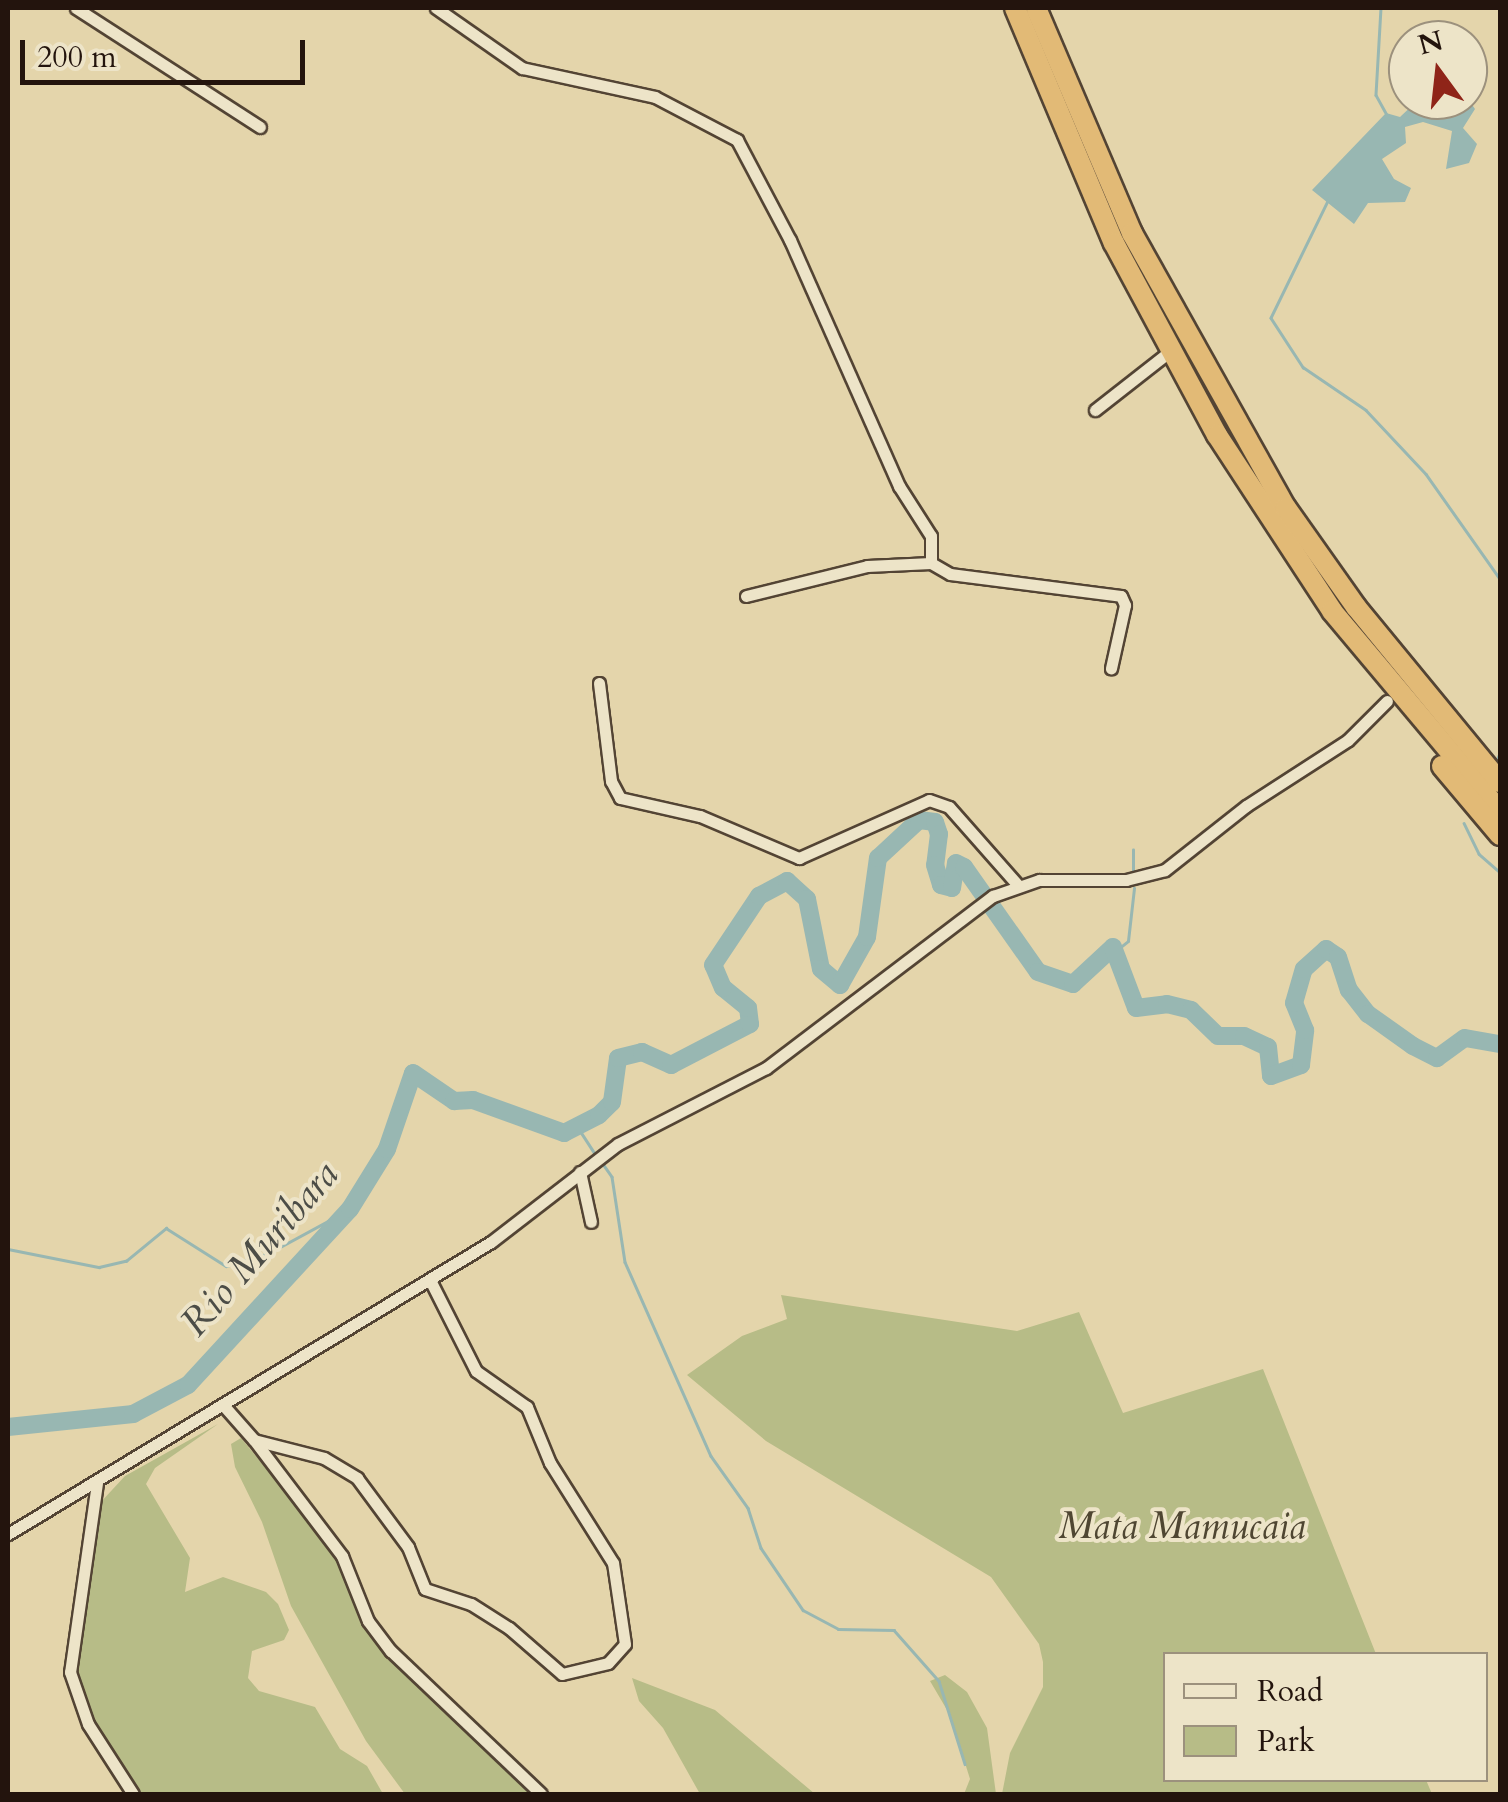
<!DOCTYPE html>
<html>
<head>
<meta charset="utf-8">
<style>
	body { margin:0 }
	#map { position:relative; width:1508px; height:1802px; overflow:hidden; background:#e4d5ab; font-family:Cardo,serif }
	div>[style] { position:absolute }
	.green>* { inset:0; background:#b7bc87 }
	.water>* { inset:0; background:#98b7b2 }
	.stream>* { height:2.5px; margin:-1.25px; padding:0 1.25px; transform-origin:1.25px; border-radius:1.25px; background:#98b7b2 }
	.river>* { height:18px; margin:-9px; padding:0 9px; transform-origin:9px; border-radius:9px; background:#98b7b2 }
	.roads { filter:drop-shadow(2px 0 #534434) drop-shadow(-2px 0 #534434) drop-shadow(0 2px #534434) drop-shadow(0 -2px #534434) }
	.street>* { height:11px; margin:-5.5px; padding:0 5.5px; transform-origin:5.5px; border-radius:5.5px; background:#ede4c8 }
	.highway>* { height:20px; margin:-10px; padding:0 10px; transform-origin:10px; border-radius:10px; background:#e2ba76 }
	span { translate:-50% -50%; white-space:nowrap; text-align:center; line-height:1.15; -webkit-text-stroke:8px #ede4c8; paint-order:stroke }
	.park-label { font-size:38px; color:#4f4632; font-style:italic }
	.water-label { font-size:40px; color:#4c4d47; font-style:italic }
	.frame { position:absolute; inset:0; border:10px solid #23140d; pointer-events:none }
	.legend { position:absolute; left:1163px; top:1652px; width:325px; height:130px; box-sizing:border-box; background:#ede4c8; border:2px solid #9c917d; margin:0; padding:12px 18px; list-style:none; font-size:30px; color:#23140d }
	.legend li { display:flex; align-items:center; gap:20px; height:50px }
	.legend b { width:50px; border:2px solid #9c917d }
	.north { position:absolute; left:1388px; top:20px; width:100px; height:100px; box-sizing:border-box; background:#ede4c8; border:2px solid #9c917d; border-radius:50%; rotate:345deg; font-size:28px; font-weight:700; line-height:40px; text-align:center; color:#23140d }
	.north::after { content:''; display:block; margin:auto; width:35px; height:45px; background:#8f2418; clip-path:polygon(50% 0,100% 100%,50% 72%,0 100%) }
	.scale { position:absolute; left:20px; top:40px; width:285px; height:45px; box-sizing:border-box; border:5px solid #23140d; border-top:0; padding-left:12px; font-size:30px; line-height:35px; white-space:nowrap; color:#23140d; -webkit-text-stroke:8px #ede4c8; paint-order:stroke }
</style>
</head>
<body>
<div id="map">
	<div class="green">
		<div style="clip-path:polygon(781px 1295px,1017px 1331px,1079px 1312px,1123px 1413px,1263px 1369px,1376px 1654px,1166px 1654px,1166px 1780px,1426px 1780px,1432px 1794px,1002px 1794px,1010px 1753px,1043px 1687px,1043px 1662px,1039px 1644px,991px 1577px,766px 1441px,687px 1375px,742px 1336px,787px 1319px)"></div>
		<div style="clip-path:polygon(218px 1424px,155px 1468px,146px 1484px,190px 1558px,185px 1592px,223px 1577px,266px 1592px,278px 1604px,289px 1630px,284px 1640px,252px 1651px,248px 1678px,259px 1691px,315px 1707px,340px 1749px,367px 1766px,383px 1794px,138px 1794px,89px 1714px,75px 1664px,99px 1504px,125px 1476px)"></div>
		<div style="clip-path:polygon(241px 1438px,337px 1555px,355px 1596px,398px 1653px,535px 1794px,405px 1794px,366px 1741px,291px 1606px,262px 1522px,235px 1467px,231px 1444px)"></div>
		<div style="clip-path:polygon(945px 1675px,967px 1692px,987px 1728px,996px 1794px,964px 1794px,970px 1779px,950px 1715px,930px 1681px)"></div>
		<div style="clip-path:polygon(632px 1678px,715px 1710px,815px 1794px,700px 1794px,663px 1728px,639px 1701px)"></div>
	</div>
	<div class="water">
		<div style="clip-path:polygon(1468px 99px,1475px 109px,1463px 128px,1477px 144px,1469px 163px,1446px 169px,1452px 131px,1423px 122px,1405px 127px,1406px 143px,1382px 159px,1394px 179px,1411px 188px,1405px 202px,1368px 203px,1354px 224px,1312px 190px,1386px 113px,1400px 117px,1418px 100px)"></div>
	</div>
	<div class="stream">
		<div style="left:1381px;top:8px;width:87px;rotate:93.3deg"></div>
		<div style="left:1376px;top:95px;width:21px;rotate:61deg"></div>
		<div style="left:1329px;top:199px;width:132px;rotate:116deg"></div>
		<div style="left:1271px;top:318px;width:59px;rotate:56.9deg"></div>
		<div style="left:1303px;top:367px;width:76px;rotate:34.3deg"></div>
		<div style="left:1366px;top:410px;width:88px;rotate:46.8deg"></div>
		<div style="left:1426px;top:474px;width:128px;rotate:54.8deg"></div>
		<div style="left:1116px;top:223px;width:32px;rotate:64deg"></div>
		<div style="left:1335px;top:598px;width:18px;rotate:52deg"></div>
		<div style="left:1496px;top:762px;width:11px;rotate:-68deg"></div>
		<div style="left:1464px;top:823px;width:34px;rotate:64deg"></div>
		<div style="left:1479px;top:854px;width:28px;rotate:41deg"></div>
		<div style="left:1133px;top:871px;width:21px;rotate:-90deg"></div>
		<div style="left:1117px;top:950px;width:14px;rotate:-39deg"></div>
		<div style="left:1128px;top:941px;width:53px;rotate:-83.5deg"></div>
		<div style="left:577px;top:1126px;width:35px;rotate:57deg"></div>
		<div style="left:601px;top:1161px;width:19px;rotate:55deg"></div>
		<div style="left:612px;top:1177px;width:86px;rotate:81.3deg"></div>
		<div style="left:625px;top:1262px;width:212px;rotate:66.1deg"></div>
		<div style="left:711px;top:1456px;width:64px;rotate:54.6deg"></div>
		<div style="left:748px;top:1508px;width:42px;rotate:72deg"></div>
		<div style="left:761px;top:1548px;width:75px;rotate:55.9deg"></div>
		<div style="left:803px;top:1610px;width:40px;rotate:28deg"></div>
		<div style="left:838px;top:1629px;width:56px;rotate:1deg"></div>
		<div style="left:894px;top:1630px;width:68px;rotate:48.6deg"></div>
		<div style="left:939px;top:1681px;width:87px;rotate:72.6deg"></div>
		<div style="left:8px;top:1249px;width:93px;rotate:11.2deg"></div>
		<div style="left:99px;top:1267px;width:28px;rotate:-13deg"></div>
		<div style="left:126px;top:1261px;width:52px;rotate:-39.5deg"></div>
		<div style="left:166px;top:1228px;width:71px;rotate:32.3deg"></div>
		<div style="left:226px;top:1266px;width:45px;rotate:-16.8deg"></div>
		<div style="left:269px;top:1253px;width:92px;rotate:-28.5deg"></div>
	</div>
	<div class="river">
		<div style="left:8px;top:1427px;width:126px;rotate:-5.9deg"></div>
		<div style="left:133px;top:1414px;width:62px;rotate:-27.8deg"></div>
		<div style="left:188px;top:1385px;width:239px;rotate:-47.4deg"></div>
		<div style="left:350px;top:1209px;width:70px;rotate:-58.3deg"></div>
		<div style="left:387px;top:1149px;width:80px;rotate:-71.1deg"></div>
		<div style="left:413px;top:1073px;width:50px;rotate:34.3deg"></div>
		<div style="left:454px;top:1101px;width:19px;rotate:-3deg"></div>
		<div style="left:473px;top:1100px;width:97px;rotate:19.9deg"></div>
		<div style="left:564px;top:1133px;width:39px;rotate:-27deg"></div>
		<div style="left:599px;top:1115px;width:18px;rotate:-45deg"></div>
		<div style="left:612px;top:1102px;width:44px;rotate:-82.2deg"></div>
		<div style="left:618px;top:1058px;width:25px;rotate:-14deg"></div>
		<div style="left:642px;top:1052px;width:32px;rotate:24deg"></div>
		<div style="left:671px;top:1065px;width:89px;rotate:-27.4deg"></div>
		<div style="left:750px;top:1024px;width:16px;rotate:-97deg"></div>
		<div style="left:748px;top:1008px;width:32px;rotate:-141deg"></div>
		<div style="left:723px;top:988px;width:25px;rotate:-113deg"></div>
		<div style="left:713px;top:965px;width:83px;rotate:-56.3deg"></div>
		<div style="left:759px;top:896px;width:32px;rotate:-28deg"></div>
		<div style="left:787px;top:881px;width:27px;rotate:42deg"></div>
		<div style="left:807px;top:899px;width:71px;rotate:78.7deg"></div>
		<div style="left:821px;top:969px;width:25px;rotate:40deg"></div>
		<div style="left:840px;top:985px;width:55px;rotate:-60.6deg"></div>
		<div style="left:867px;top:937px;width:80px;rotate:-82.1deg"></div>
		<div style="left:878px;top:858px;width:56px;rotate:-42.8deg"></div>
		<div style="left:919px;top:820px;width:16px;rotate:7deg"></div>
		<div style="left:935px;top:822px;width:13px;rotate:72deg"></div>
		<div style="left:939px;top:834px;width:31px;rotate:97deg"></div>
		<div style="left:935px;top:865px;width:21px;rotate:73deg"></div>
		<div style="left:941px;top:885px;width:11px;rotate:15deg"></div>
		<div style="left:952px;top:888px;width:25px;rotate:-81deg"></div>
		<div style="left:956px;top:863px;width:9px;rotate:27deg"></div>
		<div style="left:964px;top:867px;width:128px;rotate:54.8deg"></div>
		<div style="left:1038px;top:972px;width:37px;rotate:19deg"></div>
		<div style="left:1073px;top:984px;width:54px;rotate:-42.8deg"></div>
		<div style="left:1113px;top:947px;width:65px;rotate:69.3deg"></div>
		<div style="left:1136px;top:1008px;width:31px;rotate:-7deg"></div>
		<div style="left:1167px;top:1004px;width:25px;rotate:14deg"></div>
		<div style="left:1191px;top:1010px;width:37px;rotate:44deg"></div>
		<div style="left:1218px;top:1036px;width:26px"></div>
		<div style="left:1244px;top:1036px;width:26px;rotate:25deg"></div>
		<div style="left:1268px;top:1047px;width:29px;rotate:84deg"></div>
		<div style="left:1271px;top:1076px;width:32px;rotate:-20deg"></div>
		<div style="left:1301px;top:1065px;width:35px;rotate:-83deg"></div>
		<div style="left:1305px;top:1030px;width:29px;rotate:-112deg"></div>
		<div style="left:1294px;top:1003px;width:35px;rotate:-74deg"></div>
		<div style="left:1304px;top:969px;width:30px;rotate:-42deg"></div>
		<div style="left:1326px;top:949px;width:14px;rotate:34deg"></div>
		<div style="left:1338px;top:957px;width:35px;rotate:72deg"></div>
		<div style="left:1349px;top:990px;width:31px;rotate:52deg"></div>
		<div style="left:1368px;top:1014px;width:55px;rotate:35.4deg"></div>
		<div style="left:1413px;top:1046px;width:27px;rotate:27deg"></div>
		<div style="left:1437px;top:1058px;width:34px;rotate:-36deg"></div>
		<div style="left:1465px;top:1038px;width:36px;rotate:10deg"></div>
	</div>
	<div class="roads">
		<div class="street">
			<div style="left:76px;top:8px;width:219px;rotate:32.9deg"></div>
			<div style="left:436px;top:8px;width:105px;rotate:34.9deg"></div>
			<div style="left:522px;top:68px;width:136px;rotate:12.3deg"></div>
			<div style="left:655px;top:97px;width:93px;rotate:27.7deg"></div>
			<div style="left:737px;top:140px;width:113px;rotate:62.1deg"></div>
			<div style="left:790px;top:240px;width:269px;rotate:66.1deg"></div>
			<div style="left:899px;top:486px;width:59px;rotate:57.4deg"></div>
			<div style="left:931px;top:536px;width:27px;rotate:90deg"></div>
			<div style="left:931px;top:563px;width:22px;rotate:30deg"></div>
			<div style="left:950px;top:574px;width:172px;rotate:7.3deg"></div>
			<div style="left:1121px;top:596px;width:10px;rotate:66deg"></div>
			<div style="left:1125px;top:605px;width:65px;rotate:102.5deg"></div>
			<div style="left:1095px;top:410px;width:94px;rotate:-38.1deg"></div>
			<div style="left:746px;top:596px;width:125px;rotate:-13.9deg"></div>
			<div style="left:867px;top:566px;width:64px;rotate:-2.7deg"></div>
			<div style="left:599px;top:683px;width:99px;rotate:83deg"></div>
			<div style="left:611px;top:781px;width:19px;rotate:62deg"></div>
			<div style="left:620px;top:798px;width:82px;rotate:12.7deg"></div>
			<div style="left:700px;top:816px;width:108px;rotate:23deg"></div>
			<div style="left:799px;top:858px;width:142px;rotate:-24deg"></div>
			<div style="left:929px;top:800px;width:21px;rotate:19deg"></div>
			<div style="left:949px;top:807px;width:103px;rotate:48.6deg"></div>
			<div style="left:580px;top:1172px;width:51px;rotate:77.6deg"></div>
			<div style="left:224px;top:1406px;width:45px;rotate:48.6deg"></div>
			<div style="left:254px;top:1440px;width:72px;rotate:14.4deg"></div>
			<div style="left:324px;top:1458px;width:39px;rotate:31deg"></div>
			<div style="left:357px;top:1478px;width:86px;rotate:53.5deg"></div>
			<div style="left:408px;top:1547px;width:45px;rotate:68deg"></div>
			<div style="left:425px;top:1589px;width:48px;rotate:18.1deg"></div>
			<div style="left:471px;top:1604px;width:45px;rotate:32.3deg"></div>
			<div style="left:509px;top:1628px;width:70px;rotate:41deg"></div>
			<div style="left:562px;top:1674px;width:47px;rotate:-13.4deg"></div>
			<div style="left:608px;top:1663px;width:25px;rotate:-48deg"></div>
			<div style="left:625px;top:1644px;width:82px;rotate:-98.4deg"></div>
			<div style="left:613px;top:1563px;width:118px;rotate:-122.2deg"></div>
			<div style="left:550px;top:1463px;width:61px;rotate:-112.3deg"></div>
			<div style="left:527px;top:1407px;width:62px;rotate:-144.8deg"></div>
			<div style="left:476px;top:1371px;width:102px;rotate:-116.8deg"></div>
			<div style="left:254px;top:1440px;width:146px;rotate:52.8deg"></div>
			<div style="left:342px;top:1556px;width:70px;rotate:68.2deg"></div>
			<div style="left:368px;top:1621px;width:38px;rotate:53deg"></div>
			<div style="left:391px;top:1651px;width:207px;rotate:43.6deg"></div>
			<div style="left:97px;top:1483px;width:191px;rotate:98.1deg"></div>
			<div style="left:70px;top:1672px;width:55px;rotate:70.9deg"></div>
			<div style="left:88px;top:1724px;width:83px;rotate:57.3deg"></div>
			<div style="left:8px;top:1534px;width:564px;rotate:-31.16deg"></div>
			<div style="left:491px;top:1242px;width:160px;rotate:-37.7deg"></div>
			<div style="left:618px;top:1144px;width:166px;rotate:-27.2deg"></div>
			<div style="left:766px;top:1068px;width:285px;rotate:-37.2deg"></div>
			<div style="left:993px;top:896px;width:49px;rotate:-19.2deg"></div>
			<div style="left:1039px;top:880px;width:87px"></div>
			<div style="left:1126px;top:880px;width:40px;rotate:-14.4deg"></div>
			<div style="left:1165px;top:870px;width:103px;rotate:-38.3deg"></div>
			<div style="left:1246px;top:806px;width:121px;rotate:-32.9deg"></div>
			<div style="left:1348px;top:740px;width:55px;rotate:-45deg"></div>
		</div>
		<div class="highway">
			<div style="left:1015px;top:8px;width:255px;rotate:67.2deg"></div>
			<div style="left:1114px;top:243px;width:218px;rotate:61.8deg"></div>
			<div style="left:1217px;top:435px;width:210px;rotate:56.8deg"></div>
			<div style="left:1332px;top:611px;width:261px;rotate:50deg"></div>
			<div style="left:1036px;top:8px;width:245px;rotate:66.9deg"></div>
			<div style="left:1132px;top:233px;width:315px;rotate:60.8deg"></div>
			<div style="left:1286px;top:508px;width:121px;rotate:54.7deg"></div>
			<div style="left:1356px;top:607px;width:227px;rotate:50.6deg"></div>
			<div style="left:1442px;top:766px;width:90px;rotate:50deg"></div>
		</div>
	</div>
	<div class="park-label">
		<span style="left:1182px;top:1527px">Mata Mamucaia</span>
	</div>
	<div class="water-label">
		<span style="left:260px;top:1249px;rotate:-49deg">Rio Muribara</span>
	</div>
	<div class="frame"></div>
	<ul class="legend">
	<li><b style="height:12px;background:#ede4c8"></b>Road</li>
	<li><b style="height:28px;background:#b7bc87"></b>Park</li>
	</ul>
	<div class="north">N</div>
	<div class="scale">200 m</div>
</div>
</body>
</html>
